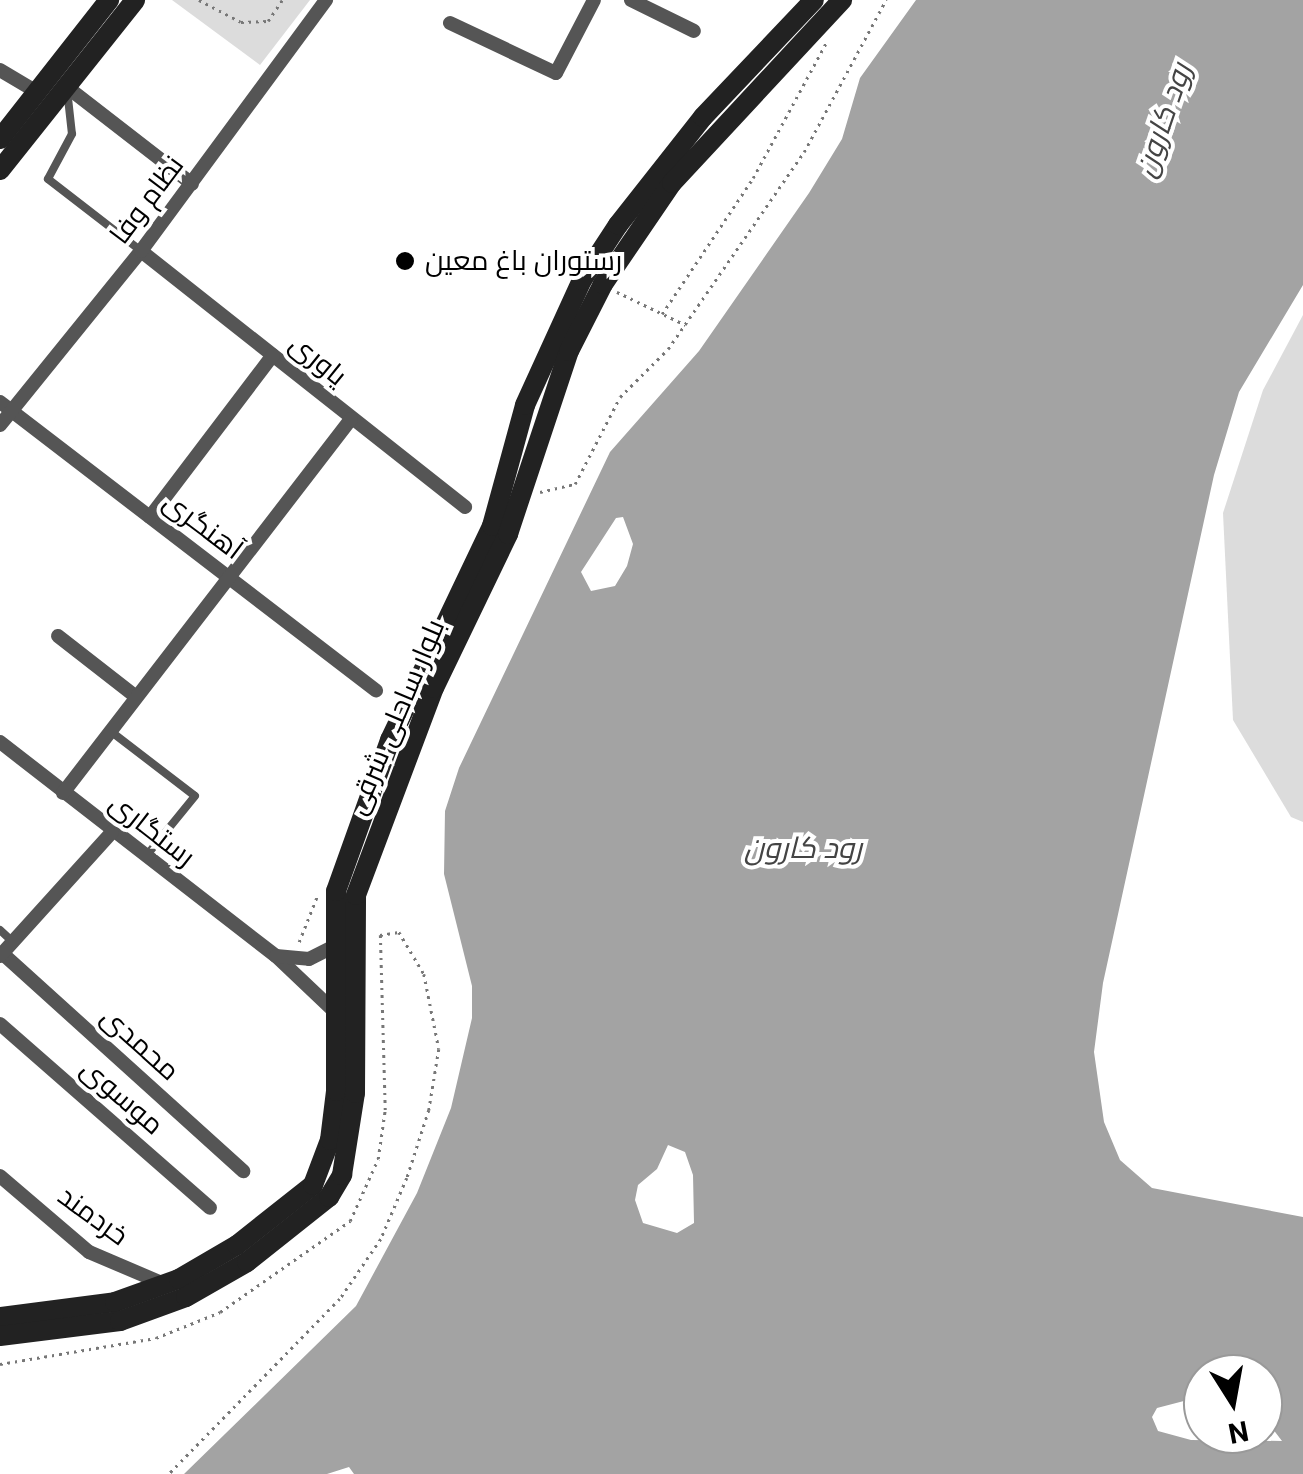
<!DOCTYPE html>
<html>
<head>
<meta charset="utf-8">
<style>
	body { margin:0 }
	#map { position:relative; width:1303px; height:1474px; overflow:hidden; background:#fff; font-family:Roboto,Cairo,sans-serif }
	div>[style] { position:absolute }
	.green>* { inset:0; background:#dcdcdc }
	.water>* { inset:0; background:#a3a3a3 }
	.path>* { height:2.5px; margin-top:-1.25px; transform-origin:0; background:repeating-linear-gradient(90deg,#777 0 2.5px,transparent 0 7.5px) }
	.service>* { height:8px; margin:-4px; padding:0 4px; transform-origin:4px; border-radius:4px; background:#555 }
	.minor>* { height:14px; margin:-7px; padding:0 7px; transform-origin:7px; border-radius:7px; background:#555 }
	.secondary>* { height:20px; margin:-10px; padding:0 10px; transform-origin:10px; border-radius:10px; background:#222 }
	.dots>* { width:28px; height:28px; translate:-50% -50%; box-sizing:border-box; border:5px solid #fff; border-radius:50% }
	span { translate:-50% -50%; white-space:nowrap; text-align:center; line-height:1.15; -webkit-text-stroke:8px #fff; paint-order:stroke }
	.street-label { font-size:28px; color:#000 }
	.poi-label { font-size:28px; color:#000 }
	.left { translate:0 -50%; text-align:left }
	.water-label { font-size:30px; color:#444; font-style:italic }
	.north { position:absolute; left:1183px; top:1354px; width:100px; height:100px; box-sizing:border-box; background:#fff; border:2px solid #999; border-radius:50%; rotate:169deg; font-size:28px; font-weight:700; line-height:40px; text-align:center; color:#000 }
	.north::after { content:''; display:block; margin:auto; width:35px; height:45px; background:#000; clip-path:polygon(50% 0,100% 100%,50% 72%,0 100%) }
</style>
</head>
<body>
<div id="map">
	<div class="green">
		<div style="clip-path:polygon(172px 0,310px 0,260px 65px)"></div>
		<div style="clip-path:polygon(1303px 315px,1303px 822px,1291px 817px,1233px 720px,1223px 513px,1263px 390px)"></div>
	</div>
	<div class="water">
		<div style="clip-path:polygon(evenodd,916px 0,1303px 0,1303px 285px,1239px 392px,1214px 475px,1103px 983px,1094px 1052px,1104px 1122px,1120px 1160px,1152px 1188px,1303px 1217px,1303px 1474px,354px 1474px,349px 1467px,327px 1474px,184px 1474px,356px 1306px,417px 1193px,451px 1108px,472px 1018px,472px 986px,444px 874px,445px 811px,459px 768px,610px 452px,699px 351px,809px 193px,842px 139px,860px 78px,916px 0,623px 517px,633px 544px,627px 566px,615px 586px,591px 591px,581px 572px,616px 518px,623px 517px,916px 0,668px 1145px,685px 1152px,693px 1175px,694px 1223px,677px 1233px,643px 1223px,635px 1200px,638px 1185px,657px 1169px,668px 1145px,916px 0,1203px 1374px,1263px 1374px,1263px 1416px,1282px 1441px,1191px 1440px,1158px 1431px,1152px 1417px,1157px 1408px,1203px 1396px,1203px 1374px)"></div>
	</div>
	<div class="path">
		<div style="left:199px;top:0;width:47px;rotate:27.6deg"></div>
		<div style="left:241px;top:22px;width:27px;rotate:-2deg"></div>
		<div style="left:268px;top:21px;width:25px;rotate:-56deg"></div>
		<div style="left:617px;top:292px;width:76px;rotate:25.6deg"></div>
		<div style="left:662px;top:314px;width:164px;rotate:-56.2deg"></div>
		<div style="left:753px;top:178px;width:153px;rotate:-61.6deg"></div>
		<div style="left:540px;top:492px;width:36px;rotate:-13deg"></div>
		<div style="left:575px;top:484px;width:98px;rotate:-62.7deg"></div>
		<div style="left:620px;top:397px;width:68px;rotate:-45deg"></div>
		<div style="left:668px;top:349px;width:239px;rotate:-55.4deg"></div>
		<div style="left:804px;top:152px;width:173px;rotate:-61.7deg"></div>
		<div style="left:299px;top:942px;width:52px;rotate:-68.4deg"></div>
		<div style="left:0;top:1364px;width:158px;rotate:-9.5deg"></div>
		<div style="left:156px;top:1338px;width:69px;rotate:-22.1deg"></div>
		<div style="left:220px;top:1312px;width:159px;rotate:-35deg"></div>
		<div style="left:350px;top:1221px;width:68px;rotate:-65.7deg"></div>
		<div style="left:378px;top:1159px;width:49px;rotate:-81.9deg"></div>
		<div style="left:385px;top:1110px;width:175px;rotate:-91.6deg"></div>
		<div style="left:380px;top:935px;width:19px;rotate:-9deg"></div>
		<div style="left:399px;top:932px;width:49px;rotate:59.2deg"></div>
		<div style="left:424px;top:974px;width:76px;rotate:78.7deg"></div>
		<div style="left:439px;top:1049px;width:62px;rotate:99.3deg"></div>
		<div style="left:429px;top:1110px;width:71px;rotate:107.9deg"></div>
		<div style="left:407px;top:1178px;width:66px;rotate:113.1deg"></div>
		<div style="left:381px;top:1239px;width:73px;rotate:124.3deg"></div>
		<div style="left:340px;top:1299px;width:245px;rotate:134.3deg"></div>
	</div>
	<div class="service">
		<div style="left:67px;top:89px;width:45px;rotate:83.7deg"></div>
		<div style="left:72px;top:134px;width:51px;rotate:118.1deg"></div>
		<div style="left:48px;top:179px;width:118px;rotate:37.7deg"></div>
		<div style="left:109px;top:730px;width:108px;rotate:37.5deg"></div>
		<div style="left:195px;top:796px;width:77px;rotate:129.2deg"></div>
		<div style="left:0;top:930px;width:18px;rotate:43deg"></div>
	</div>
	<div class="minor">
		<div style="left:631px;top:0;width:70px;rotate:26.2deg"></div>
		<div style="left:450px;top:23px;width:117px;rotate:25.3deg"></div>
		<div style="left:556px;top:73px;width:82px;rotate:-62.5deg"></div>
		<div style="left:0;top:70px;width:43px;rotate:30.7deg"></div>
		<div style="left:67px;top:87px;width:158px;rotate:37.8deg"></div>
		<div style="left:141px;top:251px;width:413px;rotate:38.3deg"></div>
		<div style="left:0;top:402px;width:474px;rotate:37.5deg"></div>
		<div style="left:0;top:425px;width:224px;rotate:-51deg"></div>
		<div style="left:141px;top:251px;width:312px;rotate:-53.6deg"></div>
		<div style="left:150px;top:517px;width:203px;rotate:-52.8deg"></div>
		<div style="left:58px;top:636px;width:98px;rotate:37.9deg"></div>
		<div style="left:0;top:742px;width:349px;rotate:37.8deg"></div>
		<div style="left:276px;top:956px;width:83px;rotate:43.5deg"></div>
		<div style="left:63px;top:793px;width:472px;rotate:-52.4deg"></div>
		<div style="left:3px;top:954px;width:324px;rotate:42.1deg"></div>
		<div style="left:0;top:956px;width:167px;rotate:-47.9deg"></div>
		<div style="left:276px;top:956px;width:33px;rotate:5deg"></div>
		<div style="left:309px;top:959px;width:25px;rotate:-27deg"></div>
		<div style="left:0;top:1024px;width:279px;rotate:41.2deg"></div>
		<div style="left:0;top:1176px;width:117px;rotate:40.5deg"></div>
		<div style="left:89px;top:1252px;width:82px;rotate:23.1deg"></div>
	</div>
	<div class="secondary">
		<div style="left:0;top:139px;width:177px;rotate:-51.9deg"></div>
		<div style="left:0;top:170px;width:217px;rotate:-51.5deg"></div>
		<div style="left:0;top:1317px;width:116px;rotate:-7.4deg"></div>
		<div style="left:115px;top:1302px;width:68px;rotate:-19.8deg"></div>
		<div style="left:179px;top:1279px;width:67px;rotate:-30.4deg"></div>
		<div style="left:237px;top:1245px;width:97px;rotate:-38.3deg"></div>
		<div style="left:313px;top:1185px;width:48px;rotate:-69.3deg"></div>
		<div style="left:330px;top:1140px;width:49px;rotate:-83deg"></div>
		<div style="left:336px;top:1091px;width:200px;rotate:-90deg"></div>
		<div style="left:336px;top:891px;width:160px;rotate:-70.3deg"></div>
		<div style="left:390px;top:740px;width:237px;rotate:-64.5deg"></div>
		<div style="left:492px;top:526px;width:125px;rotate:-74.7deg"></div>
		<div style="left:525px;top:405px;width:137px;rotate:-65.5deg"></div>
		<div style="left:582px;top:280px;width:66px;rotate:-56.8deg"></div>
		<div style="left:618px;top:225px;width:137px;rotate:-51.8deg"></div>
		<div style="left:703px;top:117px;width:161px;rotate:-46.5deg"></div>
		<div style="left:0;top:1336px;width:121px;rotate:-7.1deg"></div>
		<div style="left:120px;top:1321px;width:70px;rotate:-20deg"></div>
		<div style="left:186px;top:1297px;width:70px;rotate:-29.8deg"></div>
		<div style="left:247px;top:1262px;width:105px;rotate:-38.4deg"></div>
		<div style="left:329px;top:1197px;width:26px;rotate:-59deg"></div>
		<div style="left:342px;top:1175px;width:83px;rotate:-81deg"></div>
		<div style="left:355px;top:1093px;width:198px;rotate:-89.7deg"></div>
		<div style="left:356px;top:895px;width:221px;rotate:-69.4deg"></div>
		<div style="left:434px;top:688px;width:171px;rotate:-64.3deg"></div>
		<div style="left:508px;top:534px;width:193px;rotate:-71.6deg"></div>
		<div style="left:569px;top:351px;width:75px;rotate:-63.1deg"></div>
		<div style="left:603px;top:284px;width:122px;rotate:-55.7deg"></div>
		<div style="left:672px;top:183px;width:250px;rotate:-47.1deg"></div>
	</div>
	<div class="dots">
		<div style="left:405px;top:261px;background:#000"></div>
	</div>
	<div class="street-label">
		<span style="left:147px;top:200px;rotate:-53deg">نظام وفا</span>
		<span style="left:318px;top:360px;rotate:39deg">یاوری</span>
		<span style="left:203px;top:526px;rotate:37deg">آهنگری</span>
		<span style="left:396px;top:717px;rotate:-67deg">بلوار ساحلی شرقی</span>
		<span style="left:152px;top:830px;rotate:38deg">رستگاری</span>
		<span style="left:140px;top:1044px;rotate:42deg">محمدی</span>
		<span style="left:122px;top:1097px;rotate:41deg">موسوی</span>
		<span style="left:93px;top:1216px;rotate:36deg">خردمند</span>
	</div>
	<div class="poi-label">
		<span class="left" style="left:425px;top:261px">رستوران باغ معین</span>
	</div>
	<div class="water-label">
		<span style="left:1163px;top:120px;rotate:-71deg">رود کارون</span>
		<span style="left:803px;top:848px">رود کارون</span>
	</div>
	<div class="north">N</div>
</div>
</body>
</html>
